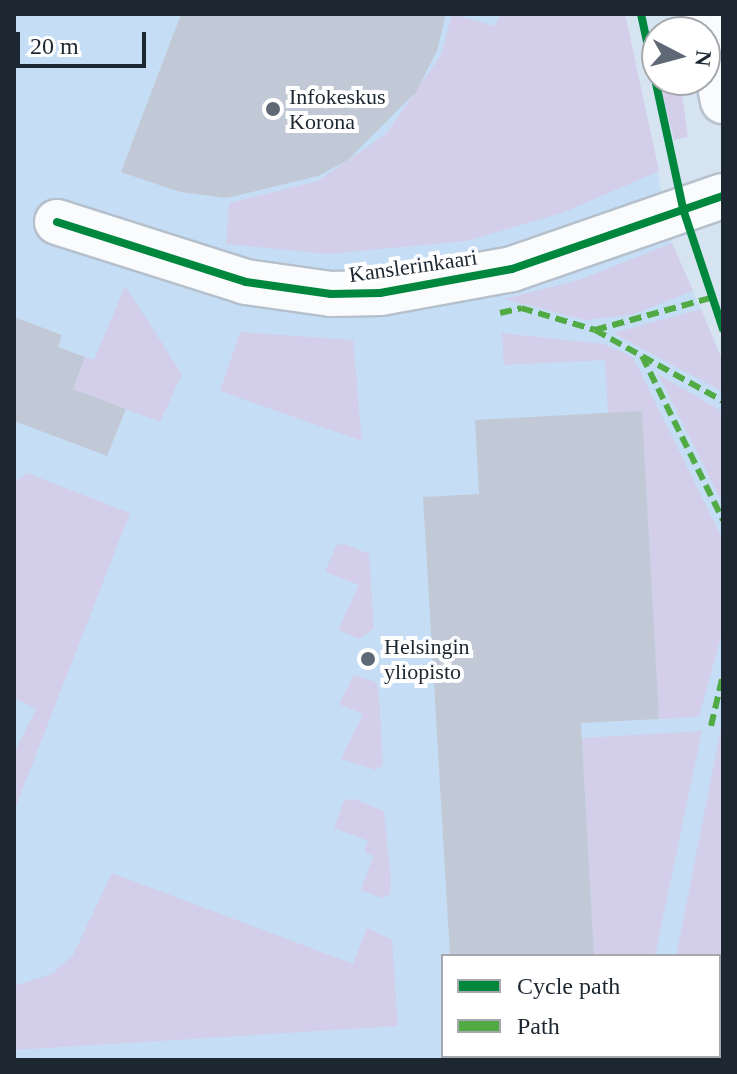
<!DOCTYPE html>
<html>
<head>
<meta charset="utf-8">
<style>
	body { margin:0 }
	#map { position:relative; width:737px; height:1074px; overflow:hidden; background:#d6e4f2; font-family:Georgia,serif }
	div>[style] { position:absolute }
	.built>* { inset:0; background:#c5def5 }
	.green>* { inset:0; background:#d3ceea }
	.building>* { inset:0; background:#c2c9d6 }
	.roads { filter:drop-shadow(2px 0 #b5c0cc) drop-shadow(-2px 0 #b5c0cc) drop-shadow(0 2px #b5c0cc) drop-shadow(0 -2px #b5c0cc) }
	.street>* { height:44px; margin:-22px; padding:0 22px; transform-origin:22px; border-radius:22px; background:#f9fbfd }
	.secondary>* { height:44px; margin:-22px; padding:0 22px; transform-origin:22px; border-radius:22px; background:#f9fbfd }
	.quiet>* { height:6px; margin-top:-3px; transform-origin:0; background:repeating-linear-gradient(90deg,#52aa45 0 12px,transparent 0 18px) }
	.cycleway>* { height:8px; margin:-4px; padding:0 4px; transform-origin:4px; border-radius:4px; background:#00873e }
	.dots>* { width:22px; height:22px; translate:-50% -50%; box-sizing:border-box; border:4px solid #fff; border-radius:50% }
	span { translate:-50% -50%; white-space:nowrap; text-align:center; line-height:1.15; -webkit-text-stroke:8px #fff; paint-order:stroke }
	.poi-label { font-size:22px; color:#1d2731 }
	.left { translate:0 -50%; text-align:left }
	.street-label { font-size:22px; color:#1d2731 }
	.frame { position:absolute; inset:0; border:16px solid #1d2731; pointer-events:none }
	.legend { position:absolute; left:441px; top:954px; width:280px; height:104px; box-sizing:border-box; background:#fff; border:2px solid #a5a9ad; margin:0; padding:10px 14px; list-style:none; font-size:24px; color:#1d2731 }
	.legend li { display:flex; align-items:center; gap:16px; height:40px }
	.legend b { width:40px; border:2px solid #a5a9ad }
	.north { position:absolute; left:641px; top:16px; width:80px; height:80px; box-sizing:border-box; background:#fff; border:2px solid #a5a9ad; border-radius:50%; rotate:96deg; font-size:22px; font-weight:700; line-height:32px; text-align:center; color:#1d2731 }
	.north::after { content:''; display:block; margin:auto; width:28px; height:36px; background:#5e6975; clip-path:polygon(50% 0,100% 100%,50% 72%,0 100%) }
	.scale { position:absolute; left:16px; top:32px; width:130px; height:36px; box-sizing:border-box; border:4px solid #1d2731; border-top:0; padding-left:10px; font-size:24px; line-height:28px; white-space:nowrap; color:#1d2731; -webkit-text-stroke:6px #fff; paint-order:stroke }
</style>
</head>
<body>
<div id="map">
	<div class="built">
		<div style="clip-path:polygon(evenodd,14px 14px,625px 14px,672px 243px,723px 362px,723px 1060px,14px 1060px,14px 14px,443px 956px,719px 956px,719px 1056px,443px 1056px,443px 956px)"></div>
	</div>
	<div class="green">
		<div style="clip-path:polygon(452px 14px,495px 26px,500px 14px,625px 14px,659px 171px,562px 213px,466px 241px,328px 254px,226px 244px,229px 203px,318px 181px,386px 134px,441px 55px)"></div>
		<div style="clip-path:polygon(659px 80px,680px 80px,688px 137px,674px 140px)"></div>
		<div style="clip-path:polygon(672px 243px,693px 291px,631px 315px,585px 320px,504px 299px,582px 279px)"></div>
		<div style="clip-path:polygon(125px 286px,182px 374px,160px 422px,73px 389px,85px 357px,94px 360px)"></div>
		<div style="clip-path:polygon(701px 309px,723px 362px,723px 392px,613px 333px)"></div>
		<div style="clip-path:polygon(240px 332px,353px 340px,362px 441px,220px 391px)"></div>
		<div style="clip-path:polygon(502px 333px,604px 344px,633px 357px,723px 540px,723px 629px,699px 717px,659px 719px,642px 411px,608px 413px,605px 360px,504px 365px)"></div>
		<div style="clip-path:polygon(658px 374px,723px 412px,723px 505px)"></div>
		<div style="clip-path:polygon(27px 473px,130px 513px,14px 811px,14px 753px,36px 709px,14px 698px,14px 482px)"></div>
		<div style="clip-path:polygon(345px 544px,369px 554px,374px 628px,359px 639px,338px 630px,359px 585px,325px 572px,336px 545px)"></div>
		<div style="clip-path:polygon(354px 675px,376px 682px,379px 695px,383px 765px,376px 770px,341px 759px,363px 714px,339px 704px)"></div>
		<div style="clip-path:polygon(723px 718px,723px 1051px,719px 1051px,719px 956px,676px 956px)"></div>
		<div style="clip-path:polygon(702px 731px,655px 956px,594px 956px,582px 738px)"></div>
		<div style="clip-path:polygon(354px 799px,384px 811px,391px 878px,390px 894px,382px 898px,361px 890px,373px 856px,364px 852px,368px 841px,334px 828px,344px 800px)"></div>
		<div style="clip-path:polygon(112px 873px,353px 964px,367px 928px,392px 940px,398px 1026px,14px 1050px,14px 986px,52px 974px,73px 955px)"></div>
	</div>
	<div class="building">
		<div style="clip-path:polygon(181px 14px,446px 14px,437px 51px,416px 92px,348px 160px,318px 176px,227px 198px,180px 192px,121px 172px)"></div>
		<div style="clip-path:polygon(14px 317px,62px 335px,58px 347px,85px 357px,73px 389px,126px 409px,107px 456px,14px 421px)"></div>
		<div style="clip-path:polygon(642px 411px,659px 719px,581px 723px,594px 956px,450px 956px,423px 497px,479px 494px,475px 420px)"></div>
	</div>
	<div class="roads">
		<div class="street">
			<div style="left:57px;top:222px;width:198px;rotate:17.6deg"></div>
			<div style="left:246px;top:282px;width:86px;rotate:8deg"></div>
			<div style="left:331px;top:294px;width:49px;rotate:-1.2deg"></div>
			<div style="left:380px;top:293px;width:134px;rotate:-10.3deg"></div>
			<div style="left:512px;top:269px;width:223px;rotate:-19.1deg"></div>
		</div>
		<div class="secondary">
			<div style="left:705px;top:14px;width:89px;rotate:78.3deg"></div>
		</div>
	</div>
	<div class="quiet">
		<div style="left:500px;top:313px;width:22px;rotate:-13deg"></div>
		<div style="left:521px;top:308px;width:77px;rotate:16.6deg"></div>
		<div style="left:595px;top:330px;width:146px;rotate:29deg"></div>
		<div style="left:595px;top:330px;width:119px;rotate:-15.5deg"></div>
		<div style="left:642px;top:356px;width:183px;rotate:63.7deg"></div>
		<div style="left:711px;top:726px;width:52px;rotate:-76.8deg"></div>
	</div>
	<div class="cycleway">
		<div style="left:641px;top:14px;width:199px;rotate:77.8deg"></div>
		<div style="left:683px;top:209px;width:126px;rotate:71.6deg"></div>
		<div style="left:57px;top:222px;width:198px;rotate:17.6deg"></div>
		<div style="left:246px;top:282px;width:86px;rotate:8deg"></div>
		<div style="left:331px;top:294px;width:49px;rotate:-1.2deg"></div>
		<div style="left:380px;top:293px;width:134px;rotate:-10.3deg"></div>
		<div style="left:512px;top:269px;width:223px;rotate:-19.1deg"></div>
	</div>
	<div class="dots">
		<div style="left:273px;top:109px;background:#5e6975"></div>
		<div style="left:368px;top:659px;background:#5e6975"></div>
	</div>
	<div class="poi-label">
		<span class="left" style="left:289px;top:109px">Infokeskus<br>Korona</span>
		<span class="left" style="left:384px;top:659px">Helsingin<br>yliopisto</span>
	</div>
	<div class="street-label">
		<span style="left:413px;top:266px;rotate:-8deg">Kanslerinkaari</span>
	</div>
	<div class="frame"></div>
	<ul class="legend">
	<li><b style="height:10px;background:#00873e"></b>Cycle path</li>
	<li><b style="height:10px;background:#52aa45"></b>Path</li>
	</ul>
	<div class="north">N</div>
	<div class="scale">20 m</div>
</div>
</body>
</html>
